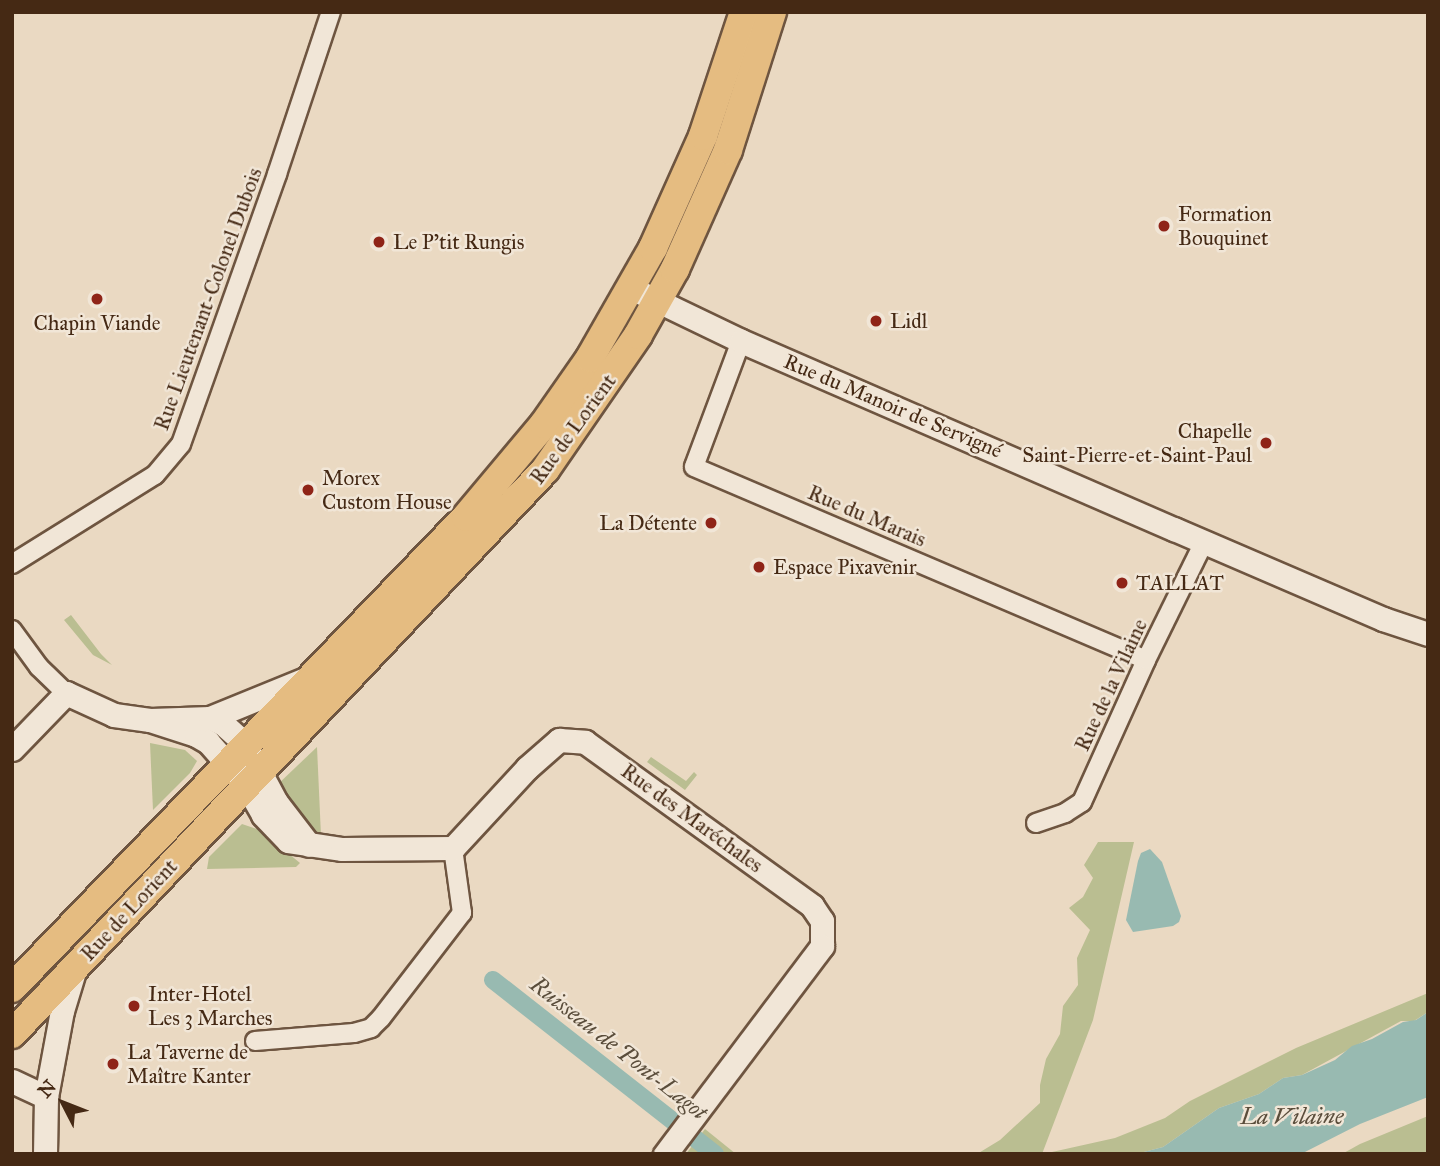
<!DOCTYPE html>
<html>
<head>
<meta charset="utf-8">
<style>
	body { margin:0 }
	#map { position:relative; width:1440px; height:1166px; overflow:hidden; background:#ead9c2; font-family:"IM FELL Great Primer",serif }
	div>[style] { position:absolute }
	.green>* { inset:0; background:#babe91 }
	.water>* { inset:0; background:#98bab1 }
	.canal>* { height:18px; margin:-9px; padding:0 9px; transform-origin:9px; border-radius:9px; background:#98bab1 }
	.roads { filter:drop-shadow(2px 0 #6e5540) drop-shadow(-2px 0 #6e5540) drop-shadow(0 2px #6e5540) drop-shadow(0 -2px #6e5540) }
	.minor>* { height:18px; margin:-9px; padding:0 9px; transform-origin:9px; border-radius:9px; background:#f1e6d7 }
	.tertiary>* { height:23px; margin:-11.5px; padding:0 11.5px; transform-origin:11.5px; border-radius:11.5px; background:#f1e6d7 }
	.primary>* { height:28px; margin:-14px; padding:0 14px; transform-origin:14px; border-radius:14px; background:#e5bc81 }
	.dots>* { width:19px; height:19px; translate:-50% -50%; box-sizing:border-box; border:4px solid #f1e6d7; border-radius:50% }
	span { translate:-50% -50%; white-space:nowrap; text-align:center; line-height:1.15; -webkit-text-stroke:5px #f1e6d7; paint-order:stroke }
	.poi-label { font-size:21px; color:#452914 }
	.left { translate:0 -50%; text-align:left }
	.right { translate:-100% -50%; text-align:right }
	.street-label { font-size:21px; color:#452914 }
	.water-label { font-size:23px; color:#5a4d3b; font-style:italic }
	.frame { position:absolute; inset:0; border:14px solid #452914; pointer-events:none }
	.north { position:absolute; left:28px; top:1068px; width:70px; height:70px; -webkit-text-stroke:5px #f1e6d7; paint-order:stroke; rotate:312deg; font-size:19px; font-weight:700; line-height:28px; text-align:center; color:#452914 }
	.north::after { content:''; display:block; margin:auto; width:24px; height:32px; background:#452914; clip-path:polygon(50% 0,100% 100%,50% 72%,0 100%) }
</style>
</head>
<body>
<div id="map">
	<div class="green">
		<div style="clip-path:polygon(71px 615px,101px 654px,112px 665px,93px 655px,64px 620px)"></div>
		<div style="clip-path:polygon(150px 743px,185px 750px,197px 761px,190px 773px,153px 810px)"></div>
		<div style="clip-path:polygon(317px 747px,321px 836px,314px 835px,276px 786px)"></div>
		<div style="clip-path:polygon(651px 757px,686px 781px,694px 772px,697px 775px,685px 790px,647px 762px)"></div>
		<div style="clip-path:polygon(242px 824px,260px 830px,300px 863px,296px 867px,207px 869px,209px 857px)"></div>
		<div style="clip-path:polygon(1098px 842px,1134px 842px,1093px 1020px,1042px 1154px,977px 1154px,1000px 1140px,1040px 1103px,1040px 1085px,1046px 1059px,1060px 1034px,1063px 1006px,1078px 985px,1077px 958px,1090px 930px,1069px 908px,1083px 897px,1093px 878px,1084px 865px)"></div>
		<div style="clip-path:polygon(1428px 993px,1428px 1012px,1414px 1021px,1401px 1021px,1302px 1075px,1283px 1078px,1259px 1094px,1219px 1108px,1163px 1147px,1136px 1154px,1043px 1154px,1115px 1138px,1165px 1118px,1190px 1101px,1296px 1048px)"></div>
		<div style="clip-path:polygon(1428px 1116px,1428px 1154px,1342px 1154px,1360px 1144px)"></div>
		<div style="clip-path:polygon(705px 1129px,736px 1154px,686px 1154px)"></div>
	</div>
	<div class="water">
		<div style="clip-path:polygon(1150px 849px,1162px 862px,1181px 916px,1179px 922px,1173px 926px,1133px 932px,1126px 920px,1138px 861px,1141px 853px)"></div>
		<div style="clip-path:polygon(1428px 1012px,1428px 1097px,1360px 1124px,1301px 1154px,1136px 1154px,1163px 1147px,1219px 1108px,1259px 1094px,1283px 1078px,1302px 1075px,1335px 1060px,1352px 1046px,1372px 1039px,1403px 1022px,1416px 1020px)"></div>
	</div>
	<div class="canal">
		<div style="left:493px;top:980px;width:282px;rotate:38.1deg"></div>
	</div>
	<div class="roads">
		<div class="minor">
			<div style="left:741px;top:341px;width:134px;rotate:110.5deg"></div>
			<div style="left:694px;top:467px;width:491px;rotate:23.1deg"></div>
			<div style="left:12px;top:564px;width:168px;rotate:-31.9deg"></div>
			<div style="left:155px;top:475px;width:40px;rotate:-50deg"></div>
			<div style="left:181px;top:444px;width:287px;rotate:-70.4deg"></div>
			<div style="left:277px;top:174px;width:171px;rotate:-71.6deg"></div>
			<div style="left:12px;top:630px;width:46px;rotate:53.9deg"></div>
			<div style="left:39px;top:667px;width:37px;rotate:44deg"></div>
			<div style="left:1036px;top:823px;width:31px;rotate:-19deg"></div>
			<div style="left:1065px;top:813px;width:20px;rotate:-33deg"></div>
			<div style="left:1082px;top:802px;width:156px;rotate:-65.7deg"></div>
			<div style="left:1146px;top:660px;width:131px;rotate:-63.8deg"></div>
			<div style="left:255px;top:1041px;width:99px;rotate:-4.6deg"></div>
			<div style="left:354px;top:1033px;width:18px;rotate:-16deg"></div>
			<div style="left:371px;top:1028px;width:14px;rotate:-45deg"></div>
			<div style="left:381px;top:1018px;width:133px;rotate:-52.4deg"></div>
			<div style="left:462px;top:913px;width:66px;rotate:-97.9deg"></div>
		</div>
		<div class="tertiary">
			<div style="left:631px;top:288px;width:122px;rotate:25.7deg"></div>
			<div style="left:741px;top:341px;width:472px;rotate:23.5deg"></div>
			<div style="left:1174px;top:529px;width:228px;rotate:23.3deg"></div>
			<div style="left:1383px;top:619px;width:47px;rotate:18.4deg"></div>
			<div style="left:210px;top:718px;width:13px;rotate:23deg"></div>
			<div style="left:222px;top:723px;width:31px;rotate:42deg"></div>
			<div style="left:245px;top:744px;width:66px;rotate:61.9deg"></div>
			<div style="left:276px;top:802px;width:54px;rotate:52.5deg"></div>
			<div style="left:150px;top:720px;width:48px;rotate:18.1deg"></div>
			<div style="left:196px;top:735px;width:14px;rotate:30deg"></div>
			<div style="left:208px;top:742px;width:57px;rotate:48.5deg"></div>
			<div style="left:246px;top:785px;width:34px;rotate:60deg"></div>
			<div style="left:263px;top:815px;width:36px;rotate:46deg"></div>
			<div style="left:288px;top:841px;width:55px;rotate:8.4deg"></div>
			<div style="left:342px;top:849px;width:111px;rotate:-0.5deg"></div>
			<div style="left:453px;top:848px;width:109px;rotate:-47.2deg"></div>
			<div style="left:527px;top:768px;width:43px;rotate:-41.2deg"></div>
			<div style="left:559px;top:740px;width:26px;rotate:4deg"></div>
			<div style="left:585px;top:742px;width:280px;rotate:35.8deg"></div>
			<div style="left:812px;top:906px;width:18px;rotate:56deg"></div>
			<div style="left:822px;top:921px;width:25px;rotate:90deg"></div>
			<div style="left:822px;top:946px;width:261px;rotate:127deg"></div>
			<div style="left:12px;top:749px;width:78px;rotate:-46deg"></div>
			<div style="left:66px;top:693px;width:53px;rotate:24.6deg"></div>
			<div style="left:114px;top:715px;width:36px;rotate:8deg"></div>
			<div style="left:150px;top:720px;width:60px;rotate:-1.9deg"></div>
			<div style="left:210px;top:718px;width:106px;rotate:-22.2deg"></div>
			<div style="left:12px;top:1081px;width:38px;rotate:25deg"></div>
			<div style="left:45px;top:1154px;width:57px;rotate:-89deg"></div>
			<div style="left:46px;top:1097px;width:87px;rotate:-79.5deg"></div>
			<div style="left:62px;top:1011px;width:45px;rotate:-73.2deg"></div>
		</div>
		<div class="primary">
			<div style="left:12px;top:988px;width:654px;rotate:-46.05deg"></div>
			<div style="left:466px;top:517px;width:121px;rotate:-50deg"></div>
			<div style="left:544px;top:424px;width:80px;rotate:-55.1deg"></div>
			<div style="left:590px;top:358px;width:127px;rotate:-60.2deg"></div>
			<div style="left:653px;top:248px;width:123px;rotate:-65.9deg"></div>
			<div style="left:703px;top:136px;width:131px;rotate:-71.7deg"></div>
			<div style="left:12px;top:1034px;width:776px;rotate:-46.62deg"></div>
			<div style="left:545px;top:470px;width:164px;rotate:-55.4deg"></div>
			<div style="left:638px;top:335px;width:76px;rotate:-60.7deg"></div>
			<div style="left:675px;top:269px;width:130px;rotate:-66deg"></div>
			<div style="left:728px;top:150px;width:145px;rotate:-72.3deg"></div>
		</div>
	</div>
	<div class="dots">
		<div style="left:1164px;top:226px;background:#8f2418"></div>
		<div style="left:379px;top:242px;background:#8f2418"></div>
		<div style="left:97px;top:299px;background:#8f2418"></div>
		<div style="left:876px;top:321px;background:#8f2418"></div>
		<div style="left:1266px;top:443px;background:#8f2418"></div>
		<div style="left:308px;top:490px;background:#8f2418"></div>
		<div style="left:711px;top:523px;background:#8f2418"></div>
		<div style="left:759px;top:567px;background:#8f2418"></div>
		<div style="left:1122px;top:583px;background:#8f2418"></div>
		<div style="left:134px;top:1006px;background:#8f2418"></div>
		<div style="left:113px;top:1064px;background:#8f2418"></div>
	</div>
	<div class="poi-label">
		<span class="left" style="left:1178px;top:226px">Formation<br>Bouquinet</span>
		<span class="left" style="left:393px;top:242px">Le P'tit Rungis</span>
		<span class="left" style="left:890px;top:321px">Lidl</span>
		<span style="left:97px;top:323px">Chapin Viande</span>
		<span class="right" style="left:1252px;top:443px">Chapelle<br>Saint-Pierre-et-Saint-Paul</span>
		<span class="left" style="left:322px;top:490px">Morex<br>Custom House</span>
		<span class="right" style="left:697px;top:523px">La Détente</span>
		<span class="left" style="left:773px;top:567px">Espace Pixavenir</span>
		<span class="left" style="left:1136px;top:583px">TALLAT</span>
		<span class="left" style="left:148px;top:1006px">Inter-Hotel<br>Les 3 Marches</span>
		<span class="left" style="left:127px;top:1064px">La Taverne de<br>Maître Kanter</span>
	</div>
	<div class="street-label">
		<span style="left:208px;top:299px;rotate:-70deg">Rue Lieutenant-Colonel Dubois</span>
		<span style="left:893px;top:406px;rotate:23deg">Rue du Manoir de Servigné</span>
		<span style="left:573px;top:429px;rotate:-54deg">Rue de Lorient</span>
		<span style="left:867px;top:516px;rotate:23deg">Rue du Marais</span>
		<span style="left:1111px;top:685px;rotate:-65deg">Rue de la Vilaine</span>
		<span style="left:692px;top:818px;rotate:36deg">Rue des Maréchales</span>
		<span style="left:129px;top:910px;rotate:-47deg">Rue de Lorient</span>
	</div>
	<div class="water-label">
		<span style="left:619px;top:1048px;rotate:38deg">Ruisseau de Pont-Lagot</span>
		<span style="left:1292px;top:1116px">La Vilaine</span>
	</div>
	<div class="frame"></div>
	<div class="north">N</div>
</div>
</body>
</html>
